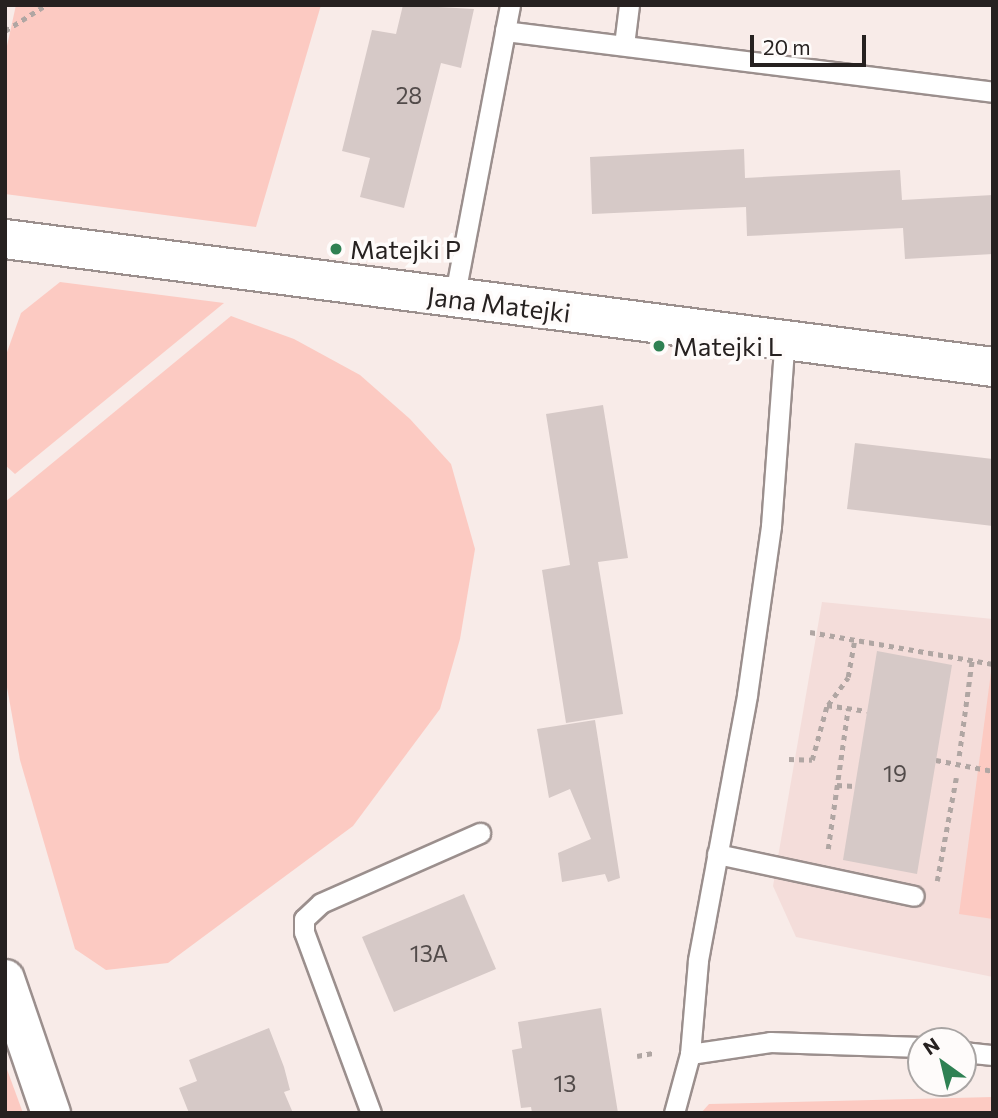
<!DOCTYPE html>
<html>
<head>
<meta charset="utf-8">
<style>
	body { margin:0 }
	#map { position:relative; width:998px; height:1118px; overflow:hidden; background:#f8ebe8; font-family:Commissioner,sans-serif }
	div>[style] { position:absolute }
	.built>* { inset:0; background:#f4ddda }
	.green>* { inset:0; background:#fccac2 }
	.building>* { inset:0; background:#d6c9c7 }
	.path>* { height:4.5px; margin-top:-2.25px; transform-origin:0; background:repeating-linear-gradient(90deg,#b0a6a3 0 5px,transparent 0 10px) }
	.roads { filter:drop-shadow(2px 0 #9b8f8d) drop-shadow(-2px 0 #9b8f8d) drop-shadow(0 2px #9b8f8d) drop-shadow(0 -2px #9b8f8d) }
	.service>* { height:19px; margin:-9.5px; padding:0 9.5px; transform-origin:9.5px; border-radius:9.5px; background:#fff }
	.minor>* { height:38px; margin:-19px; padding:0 19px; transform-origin:19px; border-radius:19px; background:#fff }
	.tertiary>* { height:38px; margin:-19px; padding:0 19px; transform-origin:19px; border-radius:19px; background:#fff }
	.dots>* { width:19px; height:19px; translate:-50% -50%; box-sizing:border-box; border:4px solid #fefbfa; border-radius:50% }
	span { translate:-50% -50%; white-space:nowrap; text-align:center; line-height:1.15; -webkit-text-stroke:7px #fefbfa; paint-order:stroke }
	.number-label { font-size:23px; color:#524b4a }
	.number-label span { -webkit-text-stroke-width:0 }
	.poi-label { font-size:26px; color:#262120 }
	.left { translate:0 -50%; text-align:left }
	.street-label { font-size:26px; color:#262120 }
	.frame { position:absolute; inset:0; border:7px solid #262120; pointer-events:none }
	.north { position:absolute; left:907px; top:1027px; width:70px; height:70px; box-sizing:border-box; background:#fefbfa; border:2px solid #a8a4a3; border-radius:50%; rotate:326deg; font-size:19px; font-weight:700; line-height:28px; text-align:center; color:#262120 }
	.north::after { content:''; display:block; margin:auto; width:24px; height:32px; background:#2f8153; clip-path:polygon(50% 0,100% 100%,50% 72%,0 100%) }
	.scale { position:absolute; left:750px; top:35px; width:116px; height:32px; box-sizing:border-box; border:4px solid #262120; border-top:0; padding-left:9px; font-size:21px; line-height:24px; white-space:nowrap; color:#262120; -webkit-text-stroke:5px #fefbfa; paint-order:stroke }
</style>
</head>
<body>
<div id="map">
	<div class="built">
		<div style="clip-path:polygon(822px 602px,993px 619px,993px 977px,796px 937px,773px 886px)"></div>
	</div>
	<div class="green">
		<div style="clip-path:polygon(16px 5px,321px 5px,256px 227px,5px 194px,5px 55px)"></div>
		<div style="clip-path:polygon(60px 282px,224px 303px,15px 474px,5px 465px,6px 355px,21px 313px)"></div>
		<div style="clip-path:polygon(231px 316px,294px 339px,360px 375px,410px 419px,451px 464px,475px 549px,460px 639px,440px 709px,353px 826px,168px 963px,106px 970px,75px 949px,20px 760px,5px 676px,5px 502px)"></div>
		<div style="clip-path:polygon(993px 657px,993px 919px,959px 914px)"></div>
		<div style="clip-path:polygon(5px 1064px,23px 1113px,5px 1113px)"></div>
		<div style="clip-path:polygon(993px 1097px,993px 1113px,701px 1113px,709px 1104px)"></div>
	</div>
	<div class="building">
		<div style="clip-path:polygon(403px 5px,474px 9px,461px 68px,441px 63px,404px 208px,360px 197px,370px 158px,342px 151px,372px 30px,396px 34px)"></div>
		<div style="clip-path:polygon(744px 149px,745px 178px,900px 170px,902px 200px,993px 195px,993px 254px,905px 259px,903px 228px,747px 236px,746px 207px,592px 214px,590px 157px)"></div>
		<div style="clip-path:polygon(603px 405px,628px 558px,598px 562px,623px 714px,566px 723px,542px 570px,570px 565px,546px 414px)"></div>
		<div style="clip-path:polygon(855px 443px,993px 459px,993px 526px,847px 509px)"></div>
		<div style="clip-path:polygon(877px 651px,952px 665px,917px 874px,843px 860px)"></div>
		<div style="clip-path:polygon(595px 720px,620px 878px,608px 882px,605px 874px,562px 882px,558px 853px,591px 839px,570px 789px,549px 798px,537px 729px)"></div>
		<div style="clip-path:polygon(464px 894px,496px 969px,394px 1012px,362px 937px)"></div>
		<div style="clip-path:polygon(601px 1008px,618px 1113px,532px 1113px,531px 1107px,521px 1108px,512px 1050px,522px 1048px,518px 1022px)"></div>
		<div style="clip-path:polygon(269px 1028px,284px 1067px,290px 1090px,284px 1092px,293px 1113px,189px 1113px,179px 1088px,197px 1081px,189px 1060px)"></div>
	</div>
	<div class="path">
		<div style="left:5px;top:31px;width:49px;rotate:-32.4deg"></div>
		<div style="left:810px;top:632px;width:186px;rotate:9.9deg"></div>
		<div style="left:828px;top:705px;width:34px;rotate:-54deg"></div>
		<div style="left:848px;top:677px;width:39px;rotate:-80deg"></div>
		<div style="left:959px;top:756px;width:97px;rotate:-82.3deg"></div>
		<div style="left:789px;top:759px;width:23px;rotate:2deg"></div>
		<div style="left:812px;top:760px;width:57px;rotate:-74.7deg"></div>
		<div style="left:827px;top:705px;width:40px;rotate:8.5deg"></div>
		<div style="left:936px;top:760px;width:58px;rotate:10.9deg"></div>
		<div style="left:837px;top:785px;width:18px;rotate:3deg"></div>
		<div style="left:828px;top:849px;width:142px;rotate:-81.9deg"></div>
		<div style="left:937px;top:881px;width:105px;rotate:-79.5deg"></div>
		<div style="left:637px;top:1056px;width:16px;rotate:-11deg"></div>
	</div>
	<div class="roads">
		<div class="service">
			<div style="left:505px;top:31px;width:26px;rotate:-79deg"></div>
			<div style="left:624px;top:45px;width:40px;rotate:-82.9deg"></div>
			<div style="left:454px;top:299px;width:273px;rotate:-79.2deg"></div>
			<div style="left:505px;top:31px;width:492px;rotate:7.1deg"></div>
			<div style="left:717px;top:854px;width:201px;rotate:12deg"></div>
			<div style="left:963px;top:1052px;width:30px;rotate:6deg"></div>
			<div style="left:690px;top:1054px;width:81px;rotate:-8.5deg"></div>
			<div style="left:770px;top:1042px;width:151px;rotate:1.9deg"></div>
			<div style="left:371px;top:1113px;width:193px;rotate:-110.3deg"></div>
			<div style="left:304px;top:932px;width:13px;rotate:-90deg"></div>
			<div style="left:304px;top:919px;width:23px;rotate:-43deg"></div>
			<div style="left:321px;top:903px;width:174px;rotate:-23.8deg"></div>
			<div style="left:674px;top:1113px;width:61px;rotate:-74.8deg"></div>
			<div style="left:690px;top:1054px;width:94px;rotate:-85.1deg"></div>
			<div style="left:698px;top:960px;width:269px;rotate:-79.5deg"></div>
			<div style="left:747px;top:695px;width:171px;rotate:-81.9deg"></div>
			<div style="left:771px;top:526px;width:190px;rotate:-85.8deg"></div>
		</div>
		<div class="minor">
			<div style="left:5px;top:239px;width:996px;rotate:7.38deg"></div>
		</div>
		<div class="tertiary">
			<div style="left:5px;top:979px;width:142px;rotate:71.1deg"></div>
		</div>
	</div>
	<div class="dots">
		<div style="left:336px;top:249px;background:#2f8153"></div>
		<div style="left:659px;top:346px;background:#2f8153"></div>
	</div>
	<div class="number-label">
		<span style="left:409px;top:95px">28</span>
		<span style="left:895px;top:773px">19</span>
		<span style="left:429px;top:953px">13A</span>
		<span style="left:565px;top:1083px">13</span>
	</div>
	<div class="poi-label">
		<span class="left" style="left:350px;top:249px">Matejki P</span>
		<span class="left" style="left:673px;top:346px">Matejki L</span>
	</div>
	<div class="street-label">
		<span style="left:499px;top:304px;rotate:7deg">Jana Matejki</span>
	</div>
	<div class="frame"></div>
	<div class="north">N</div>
	<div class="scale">20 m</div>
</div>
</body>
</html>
